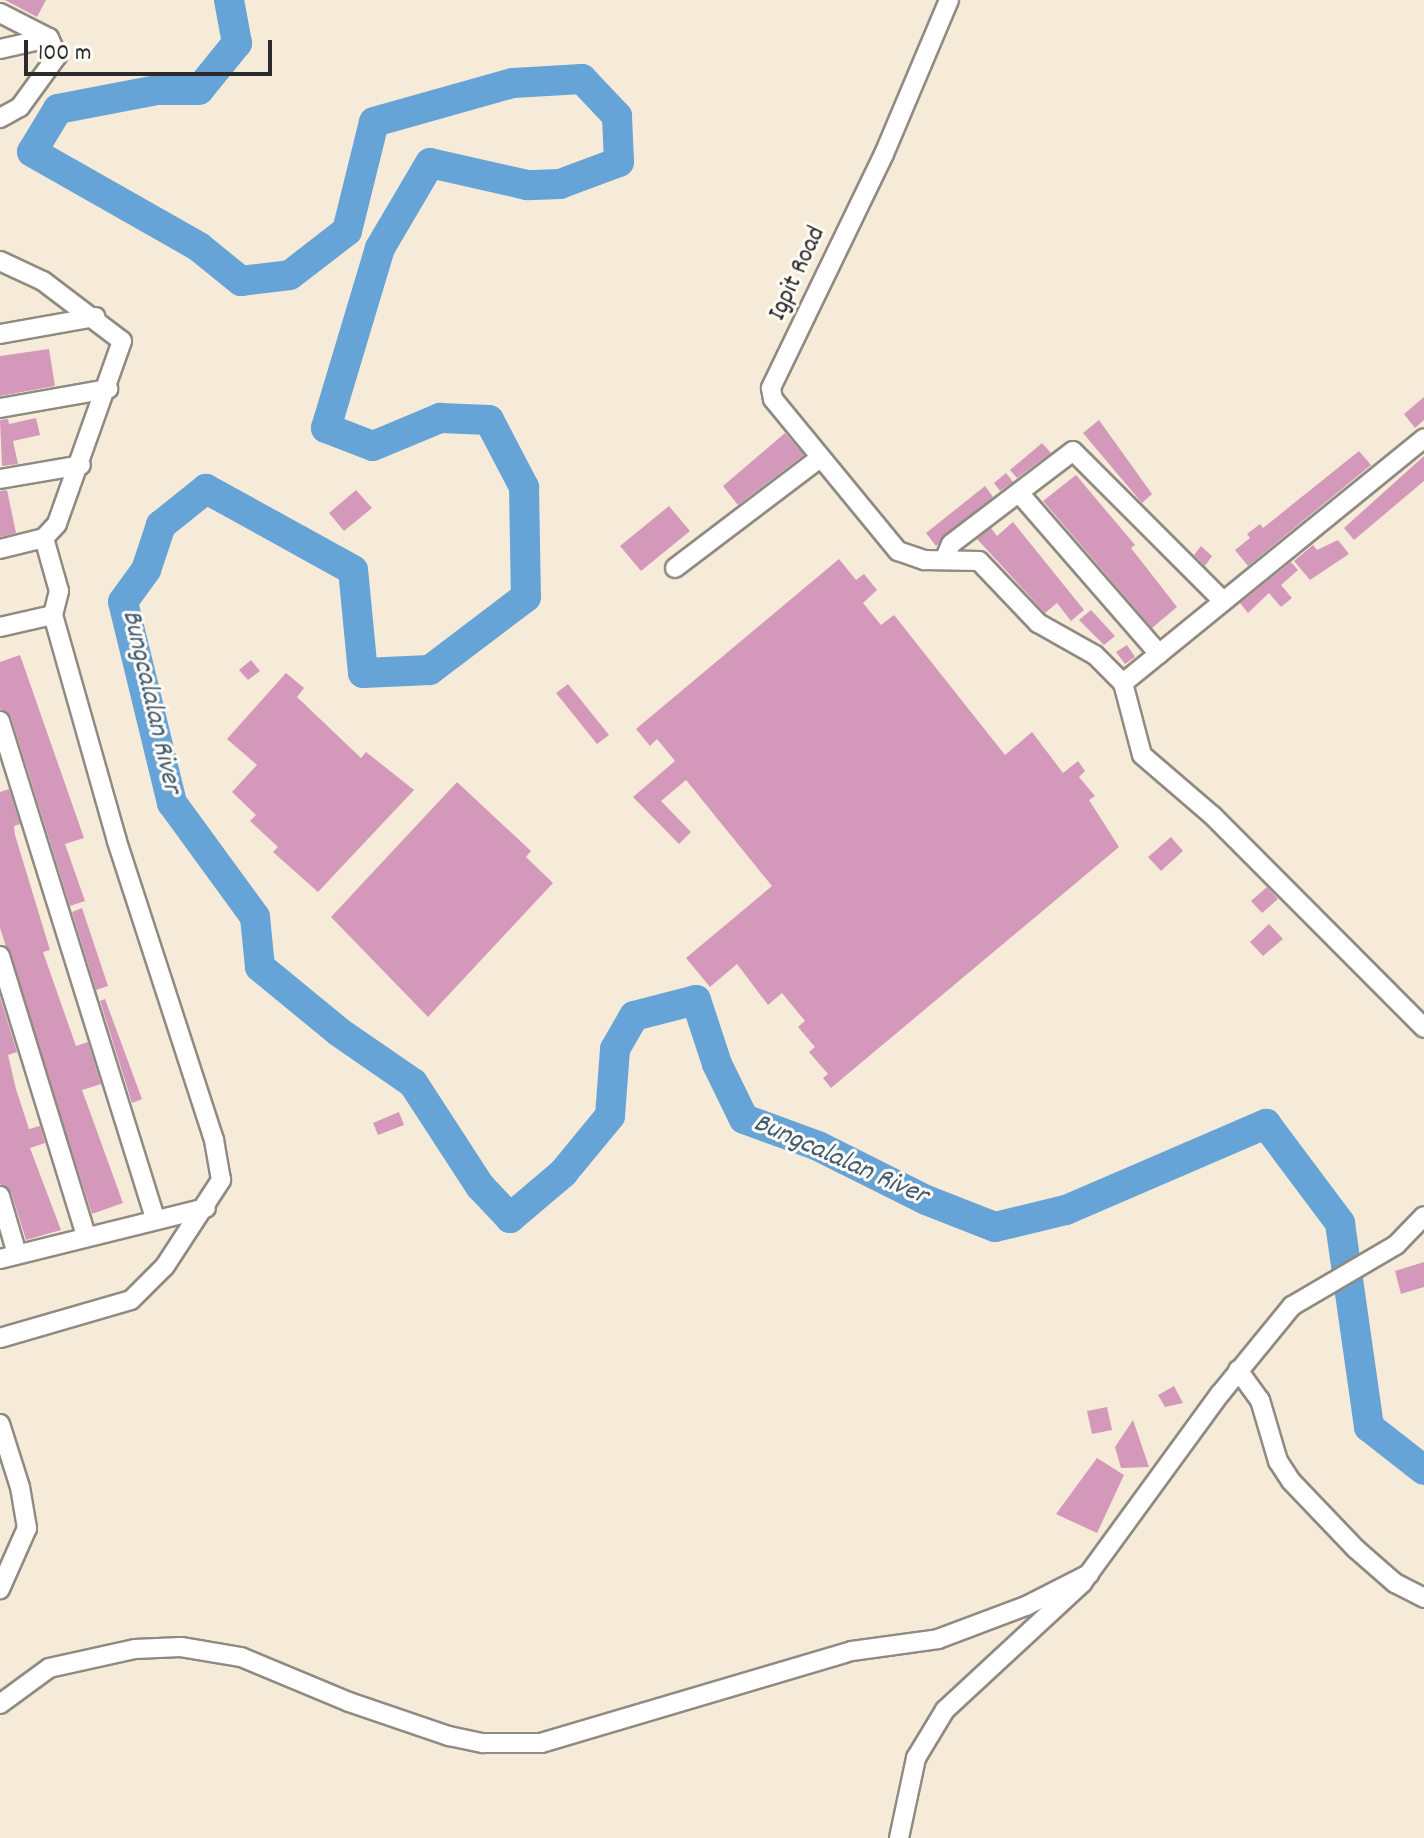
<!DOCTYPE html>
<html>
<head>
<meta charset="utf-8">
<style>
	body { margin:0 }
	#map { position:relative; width:1424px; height:1838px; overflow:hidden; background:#f6ebd8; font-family:Dekko,sans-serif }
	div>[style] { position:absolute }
	.river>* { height:30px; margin:-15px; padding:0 15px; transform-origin:15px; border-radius:15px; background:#66a3d7 }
	.building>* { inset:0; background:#d499ba }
	.roads { filter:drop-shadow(2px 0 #908b82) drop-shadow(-2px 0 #908b82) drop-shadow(0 2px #908b82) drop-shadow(0 -2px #908b82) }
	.minor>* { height:18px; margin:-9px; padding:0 9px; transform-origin:9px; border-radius:9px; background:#fff }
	span { translate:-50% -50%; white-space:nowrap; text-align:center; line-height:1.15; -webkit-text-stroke:6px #fdfcf7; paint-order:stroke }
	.street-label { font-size:26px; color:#2b2b2b }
	.water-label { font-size:28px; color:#435b70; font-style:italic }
	.scale { position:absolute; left:24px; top:40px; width:248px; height:36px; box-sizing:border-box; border:4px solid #2b2b2b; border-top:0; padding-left:10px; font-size:24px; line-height:28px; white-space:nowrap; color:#2b2b2b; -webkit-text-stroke:6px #fdfcf7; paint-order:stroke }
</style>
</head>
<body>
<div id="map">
	<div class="river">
		<div style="left:229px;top:0;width:44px;rotate:79.5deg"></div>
		<div style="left:237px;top:43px;width:60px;rotate:129deg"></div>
		<div style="left:199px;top:90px;width:42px;rotate:180deg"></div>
		<div style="left:157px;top:90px;width:101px;rotate:169.1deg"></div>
		<div style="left:58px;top:109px;width:50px;rotate:121.2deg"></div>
		<div style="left:32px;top:152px;width:192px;rotate:29.6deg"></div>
		<div style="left:199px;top:247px;width:54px;rotate:39deg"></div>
		<div style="left:241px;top:281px;width:49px;rotate:-7deg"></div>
		<div style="left:290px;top:275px;width:72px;rotate:-37.7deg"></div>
		<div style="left:347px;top:231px;width:112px;rotate:-76.1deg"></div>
		<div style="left:374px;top:122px;width:144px;rotate:-15.7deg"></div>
		<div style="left:513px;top:83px;width:69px;rotate:-3.3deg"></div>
		<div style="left:582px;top:79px;width:51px;rotate:46.6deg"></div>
		<div style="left:617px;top:116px;width:46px;rotate:87.5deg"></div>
		<div style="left:619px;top:162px;width:63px;rotate:159.6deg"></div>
		<div style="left:560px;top:184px;width:33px;rotate:178deg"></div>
		<div style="left:527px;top:185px;width:99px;rotate:-167.2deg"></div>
		<div style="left:430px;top:163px;width:99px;rotate:120.5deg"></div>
		<div style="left:380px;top:248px;width:188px;rotate:106.7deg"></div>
		<div style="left:326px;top:428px;width:50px;rotate:21deg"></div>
		<div style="left:373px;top:446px;width:73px;rotate:-22.7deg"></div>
		<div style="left:440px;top:418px;width:49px;rotate:2.3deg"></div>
		<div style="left:489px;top:420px;width:76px;rotate:62.4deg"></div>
		<div style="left:524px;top:487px;width:110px;rotate:89deg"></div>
		<div style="left:526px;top:597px;width:121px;rotate:142.8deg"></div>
		<div style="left:430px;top:670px;width:67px;rotate:177.4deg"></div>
		<div style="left:363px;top:673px;width:103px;rotate:-95.5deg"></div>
		<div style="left:353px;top:570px;width:168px;rotate:-151.1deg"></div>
		<div style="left:206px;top:489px;width:58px;rotate:141.3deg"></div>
		<div style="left:161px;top:525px;width:47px;rotate:108.4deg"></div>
		<div style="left:146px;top:570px;width:39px;rotate:126deg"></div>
		<div style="left:123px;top:602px;width:207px;rotate:76.3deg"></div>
		<div style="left:172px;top:803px;width:141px;rotate:53.9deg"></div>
		<div style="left:255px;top:917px;width:50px;rotate:84.3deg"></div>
		<div style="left:260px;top:967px;width:102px;rotate:39.4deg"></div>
		<div style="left:339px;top:1032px;width:90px;rotate:34.6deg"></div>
		<div style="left:413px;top:1083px;width:123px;rotate:57deg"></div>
		<div style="left:480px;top:1186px;width:44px;rotate:46.8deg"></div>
		<div style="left:510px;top:1218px;width:70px;rotate:-40.3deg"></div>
		<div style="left:563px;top:1173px;width:74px;rotate:-50.5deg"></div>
		<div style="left:610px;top:1116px;width:67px;rotate:-85.7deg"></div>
		<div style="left:615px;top:1049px;width:38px;rotate:-60deg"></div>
		<div style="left:634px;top:1016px;width:64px;rotate:-14.5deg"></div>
		<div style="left:696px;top:1000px;width:67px;rotate:71.8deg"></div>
		<div style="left:717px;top:1064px;width:61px;rotate:63.9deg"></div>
		<div style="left:744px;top:1119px;width:79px;rotate:20deg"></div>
		<div style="left:818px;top:1146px;width:121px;rotate:26.6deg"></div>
		<div style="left:926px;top:1200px;width:74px;rotate:21.4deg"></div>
		<div style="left:995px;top:1227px;width:73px;rotate:-13.5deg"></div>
		<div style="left:1066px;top:1210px;width:218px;rotate:-23.3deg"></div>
		<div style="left:1266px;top:1124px;width:124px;rotate:53.2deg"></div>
		<div style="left:1340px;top:1223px;width:206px;rotate:81.9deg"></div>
		<div style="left:1369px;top:1427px;width:70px;rotate:38deg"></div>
	</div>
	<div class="building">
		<div style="clip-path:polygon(5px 0,46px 0,37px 17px)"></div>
		<div style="clip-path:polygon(49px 349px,55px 386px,0 396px,0 356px)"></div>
		<div style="clip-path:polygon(1424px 397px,1424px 420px,1415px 428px,1404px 414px)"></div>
		<div style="clip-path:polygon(36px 418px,40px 435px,13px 441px,18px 464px,2px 466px,0 420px,8px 419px,9px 424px)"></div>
		<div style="clip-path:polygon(1099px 420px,1152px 494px,1142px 503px,1083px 433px)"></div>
		<div style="clip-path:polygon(785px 433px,804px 455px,738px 505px,723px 486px)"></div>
		<div style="clip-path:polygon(1042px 443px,1051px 453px,1017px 478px,1010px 470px)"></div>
		<div style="clip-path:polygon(1359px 451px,1371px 465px,1248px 566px,1235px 550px,1250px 538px,1247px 534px,1260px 524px,1263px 528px)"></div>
		<div style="clip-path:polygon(1424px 456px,1424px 481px,1354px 540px,1344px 528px)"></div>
		<div style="clip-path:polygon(1006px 473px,1013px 482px,1000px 491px,994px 483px)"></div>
		<div style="clip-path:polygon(1076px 475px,1135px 545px,1131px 548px,1177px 607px,1152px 628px,1043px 501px)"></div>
		<div style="clip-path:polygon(985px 486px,993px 497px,936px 546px,926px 533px)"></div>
		<div style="clip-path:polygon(7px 490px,16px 533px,0 537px,0 491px)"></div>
		<div style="clip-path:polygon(356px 490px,372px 508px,344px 531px,329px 513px)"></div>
		<div style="clip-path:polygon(669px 506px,690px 531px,641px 571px,620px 546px)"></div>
		<div style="clip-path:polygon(1013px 522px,1084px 610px,1071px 621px,1057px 603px,1045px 613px,977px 539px,991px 528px,997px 536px)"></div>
		<div style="clip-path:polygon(1338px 540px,1349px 554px,1310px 580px,1294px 561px,1313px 545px,1317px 550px)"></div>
		<div style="clip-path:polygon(1201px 546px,1212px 556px,1205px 566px,1194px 555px)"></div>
		<div style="clip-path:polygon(839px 559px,856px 580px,864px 574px,877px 590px,863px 603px,881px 625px,894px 615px,1005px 755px,1032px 732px,1063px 773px,1078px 761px,1085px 771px,1079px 777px,1095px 796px,1089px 800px,1119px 847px,831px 1088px,823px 1078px,828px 1074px,809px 1052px,815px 1047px,798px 1027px,805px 1021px,782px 993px,768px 1005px,737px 964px,710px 987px,686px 958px,772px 886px,686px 780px,661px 801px,691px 832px,679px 844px,633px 797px,675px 761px,657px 739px,650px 746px,636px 729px)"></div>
		<div style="clip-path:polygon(1291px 562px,1298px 570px,1281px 585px,1292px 598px,1281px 607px,1269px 593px,1248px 613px,1240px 603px)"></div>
		<div style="clip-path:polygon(1091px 610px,1115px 636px,1104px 645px,1079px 620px)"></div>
		<div style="clip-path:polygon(1127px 645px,1135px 657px,1125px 664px,1116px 652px)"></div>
		<div style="clip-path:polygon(20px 655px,84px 838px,65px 844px,85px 901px,70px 906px,11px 717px,0 709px,0 662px)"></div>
		<div style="clip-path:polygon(251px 660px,260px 671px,248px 680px,239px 670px)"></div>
		<div style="clip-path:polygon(286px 673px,304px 688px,297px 697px,361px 758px,366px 752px,414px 790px,318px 892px,273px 852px,278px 847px,250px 821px,256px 815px,232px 792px,257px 765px,227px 739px)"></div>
		<div style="clip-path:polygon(568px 684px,609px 735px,597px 744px,556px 693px)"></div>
		<div style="clip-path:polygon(457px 782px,531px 851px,526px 857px,553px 883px,428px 1017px,331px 917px)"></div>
		<div style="clip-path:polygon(9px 789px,20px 824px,14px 826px,15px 835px,50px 950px,43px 952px,76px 1046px,88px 1042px,101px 1084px,82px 1090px,123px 1203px,92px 1214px,0 928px,0 792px)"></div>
		<div style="clip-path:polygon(1171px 837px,1183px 851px,1161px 871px,1148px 857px)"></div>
		<div style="clip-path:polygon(1267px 887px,1278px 899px,1262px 913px,1251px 901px)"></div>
		<div style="clip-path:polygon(82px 908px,108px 986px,96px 990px,72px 912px)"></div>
		<div style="clip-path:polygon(1269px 924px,1283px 939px,1263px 956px,1250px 942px)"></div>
		<div style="clip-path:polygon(0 997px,17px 1052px,8px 1055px,16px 1089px,29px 1129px,40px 1126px,45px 1143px,30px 1148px,61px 1230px,26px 1240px,11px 1192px,0 1184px)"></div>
		<div style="clip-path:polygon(105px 999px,142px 1099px,132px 1103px,100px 1001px)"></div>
		<div style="clip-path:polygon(399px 1112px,404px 1125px,378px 1135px,373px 1123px)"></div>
		<div style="clip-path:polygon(1424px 1262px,1424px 1287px,1401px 1294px,1395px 1271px)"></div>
		<div style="clip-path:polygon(1174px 1386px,1183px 1403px,1165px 1407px,1158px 1395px)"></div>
		<div style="clip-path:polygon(1107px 1407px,1112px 1430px,1092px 1434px,1087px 1411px)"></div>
		<div style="clip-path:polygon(1133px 1420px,1149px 1467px,1121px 1468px,1115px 1447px)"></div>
		<div style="clip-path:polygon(1097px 1458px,1124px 1475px,1097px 1533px,1056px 1514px)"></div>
	</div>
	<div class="roads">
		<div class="minor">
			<div style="left:949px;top:0;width:167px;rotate:112.9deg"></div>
			<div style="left:884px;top:154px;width:260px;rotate:115.8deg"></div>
			<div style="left:771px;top:388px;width:11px;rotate:80deg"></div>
			<div style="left:773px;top:399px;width:197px;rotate:50.6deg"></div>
			<div style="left:898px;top:551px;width:28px;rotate:19deg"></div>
			<div style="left:924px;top:560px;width:55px;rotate:1deg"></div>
			<div style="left:979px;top:561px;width:86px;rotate:46.4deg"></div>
			<div style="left:1038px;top:623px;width:65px;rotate:29.3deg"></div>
			<div style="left:1095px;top:655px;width:40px;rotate:45deg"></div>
			<div style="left:1123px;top:683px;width:74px;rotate:75.2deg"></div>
			<div style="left:1142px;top:755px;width:94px;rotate:40.7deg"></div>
			<div style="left:1213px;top:816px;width:299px;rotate:45.1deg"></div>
			<div style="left:0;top:13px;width:55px;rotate:27deg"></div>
			<div style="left:49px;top:38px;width:20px;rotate:66deg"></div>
			<div style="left:57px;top:56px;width:63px;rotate:126deg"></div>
			<div style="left:20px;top:107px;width:23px;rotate:151deg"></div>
			<div style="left:0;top:49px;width:50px;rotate:-12.7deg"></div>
			<div style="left:0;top:261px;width:47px;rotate:24.9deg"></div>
			<div style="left:43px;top:281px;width:99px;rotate:37.2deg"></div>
			<div style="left:122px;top:341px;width:194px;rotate:109.6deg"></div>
			<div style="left:57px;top:524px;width:19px;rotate:133deg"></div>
			<div style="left:44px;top:538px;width:45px;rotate:166deg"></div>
			<div style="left:0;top:334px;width:97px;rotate:-10.1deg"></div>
			<div style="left:0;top:408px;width:110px;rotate:-10deg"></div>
			<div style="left:0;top:479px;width:82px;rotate:-9.8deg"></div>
			<div style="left:1020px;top:494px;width:212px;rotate:49deg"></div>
			<div style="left:945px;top:558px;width:15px;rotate:-67deg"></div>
			<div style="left:951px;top:544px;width:153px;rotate:-37.3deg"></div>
			<div style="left:1073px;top:451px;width:211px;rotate:45deg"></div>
			<div style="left:675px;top:568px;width:182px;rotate:-37.2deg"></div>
			<div style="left:0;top:627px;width:54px;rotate:-12.8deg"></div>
			<div style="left:1123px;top:683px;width:388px;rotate:-39.1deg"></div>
			<div style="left:0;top:721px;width:521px;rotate:72.68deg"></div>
			<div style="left:0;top:956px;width:293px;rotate:72.9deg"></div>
			<div style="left:0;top:1196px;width:60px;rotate:73.7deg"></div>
			<div style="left:0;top:1259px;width:212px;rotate:-13.9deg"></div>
			<div style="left:0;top:1338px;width:136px;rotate:-16.2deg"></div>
			<div style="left:131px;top:1300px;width:48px;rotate:-45deg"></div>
			<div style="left:165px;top:1266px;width:103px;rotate:-56.9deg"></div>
			<div style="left:221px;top:1180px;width:41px;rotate:-99.9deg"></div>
			<div style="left:214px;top:1140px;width:314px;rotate:-108deg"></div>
			<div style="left:117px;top:841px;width:235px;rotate:-105.8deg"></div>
			<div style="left:53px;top:615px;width:25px;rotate:-76deg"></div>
			<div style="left:59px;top:591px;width:55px;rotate:-105.8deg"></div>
			<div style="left:1238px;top:1370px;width:37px;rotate:54deg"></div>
			<div style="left:1260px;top:1400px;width:64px;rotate:73.6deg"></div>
			<div style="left:1278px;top:1461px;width:24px;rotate:57deg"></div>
			<div style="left:1291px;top:1481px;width:94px;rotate:46.3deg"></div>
			<div style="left:1356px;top:1549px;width:52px;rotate:41.1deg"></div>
			<div style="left:1395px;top:1583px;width:33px;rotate:27deg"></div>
			<div style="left:0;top:1424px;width:66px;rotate:72.4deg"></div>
			<div style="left:20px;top:1487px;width:42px;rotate:80.3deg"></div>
			<div style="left:27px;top:1528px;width:67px;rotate:113.9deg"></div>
			<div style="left:0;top:1704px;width:61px;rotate:-36.3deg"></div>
			<div style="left:49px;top:1668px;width:88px;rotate:-12.5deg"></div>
			<div style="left:135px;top:1649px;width:46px;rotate:-2.5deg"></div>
			<div style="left:181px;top:1647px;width:61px;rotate:9.5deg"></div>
			<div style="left:241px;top:1657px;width:117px;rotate:22.6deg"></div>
			<div style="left:349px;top:1702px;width:106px;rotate:18.8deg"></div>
			<div style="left:449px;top:1736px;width:35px;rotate:12deg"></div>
			<div style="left:483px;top:1743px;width:58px"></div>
			<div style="left:541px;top:1743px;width:324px;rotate:-16.5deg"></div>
			<div style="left:852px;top:1651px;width:87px;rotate:-7.9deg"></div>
			<div style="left:938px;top:1639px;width:94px;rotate:-20.6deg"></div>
			<div style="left:1026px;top:1606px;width:71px;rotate:-26.9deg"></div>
			<div style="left:899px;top:1838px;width:82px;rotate:-78deg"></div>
			<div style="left:916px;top:1758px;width:56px;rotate:-58.9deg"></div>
			<div style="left:945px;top:1710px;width:187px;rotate:-42.8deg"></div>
			<div style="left:1082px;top:1583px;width:234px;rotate:-53.9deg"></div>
			<div style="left:1220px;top:1394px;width:114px;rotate:-50.7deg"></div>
			<div style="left:1292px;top:1306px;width:121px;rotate:-30.4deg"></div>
			<div style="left:1396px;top:1245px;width:40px;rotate:-46deg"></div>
		</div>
	</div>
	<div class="street-label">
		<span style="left:798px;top:274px;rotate:-65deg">Igpit Road</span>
	</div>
	<div class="water-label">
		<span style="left:150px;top:702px;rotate:77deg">Bungcalalan River</span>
		<span style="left:840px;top:1161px;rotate:24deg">Bungcalalan River</span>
	</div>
	<div class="scale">100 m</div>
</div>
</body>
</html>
